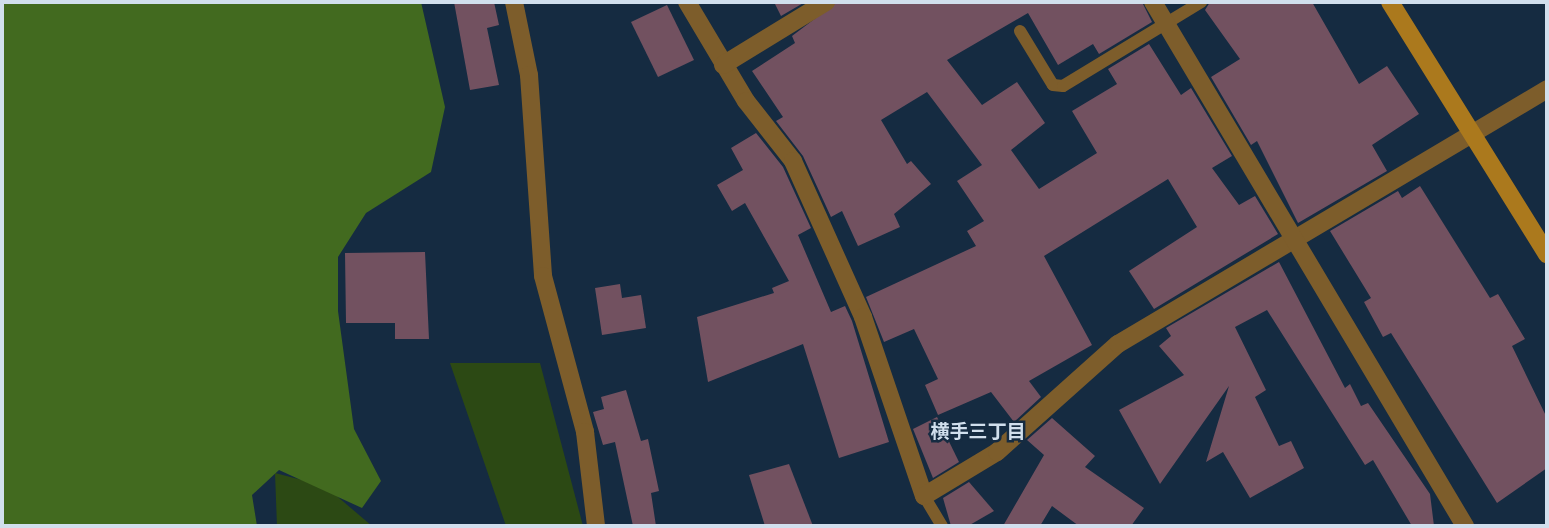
<!DOCTYPE html>
<html>
<head>
<meta charset="utf-8">
<style>
	body { margin:0 }
	#map { position:relative; width:1549px; height:528px; overflow:hidden; background:#152b41; font-family:"Titillium Web","Noto Sans JP",sans-serif }
	div>[style] { position:absolute }
	.green>* { inset:0; background:#2c4914 }
	.forest>* { inset:0; background:#426a1f }
	.building>* { inset:0; background:#725160 }
	.lane>* { height:12px; margin:-6px; padding:0 6px; transform-origin:6px; border-radius:6px; background:#7d5d2b }
	.street>* { height:18px; margin:-9px; padding:0 9px; transform-origin:9px; border-radius:9px; background:#7d5d2b }
	.secondary>* { height:18px; margin:-9px; padding:0 9px; transform-origin:9px; border-radius:9px; background:#ab791d }
	span { translate:-50% -50%; white-space:nowrap; text-align:center; line-height:1.15; -webkit-text-stroke:5px #152b41; paint-order:stroke }
	.neighbourhood-label { font-size:19px; color:#d1dfed; font-weight:700 }
	.frame { position:absolute; inset:0; border:4px solid #d1dfed; pointer-events:none }
</style>
</head>
<body>
<div id="map">
	<div class="green">
		<div style="clip-path:polygon(450px 363px,540px 363px,583px 526px,506px 526px)"></div>
		<div style="clip-path:polygon(275px 473px,325px 486px,372px 526px,277px 526px)"></div>
	</div>
	<div class="forest">
		<div style="clip-path:polygon(2px 2px,421px 2px,445px 107px,431px 172px,366px 213px,338px 257px,338px 311px,354px 429px,381px 481px,362px 508px,279px 470px,252px 495px,257px 526px,2px 526px)"></div>
	</div>
	<div class="building">
		<div style="clip-path:polygon(454px 2px,494px 2px,499px 25px,487px 28px,499px 85px,470px 90px)"></div>
		<div style="clip-path:polygon(774px 2px,805px 2px,781px 16px)"></div>
		<div style="clip-path:polygon(837px 2px,1142px 2px,1152px 22px,1099px 54px,1093px 44px,1058px 65px,1028px 13px,947px 60px,982px 105px,1017px 82px,1045px 123px,1011px 150px,1039px 189px,1097px 153px,1072px 111px,1117px 84px,1108px 69px,1149px 44px,1181px 95px,1191px 88px,1232px 156px,1212px 168px,1239px 205px,1255px 196px,1278px 234px,1154px 309px,1129px 271px,1197px 227px,1168px 179px,1044px 256px,1092px 345px,1029px 381px,1041px 397px,1014px 422px,991px 392px,938px 415px,925px 385px,938px 379px,914px 329px,884px 342px,866px 297px,976px 246px,967px 231px,984px 221px,957px 181px,982px 165px,927px 92px,881px 120px,907px 164px,911px 161px,931px 184px,894px 214px,900px 227px,858px 246px,842px 211px,831px 217px,803px 156px,776px 121px,783px 117px,752px 71px,795px 43px,792px 36px)"></div>
		<div style="clip-path:polygon(1210px 2px,1312px 2px,1359px 84px,1387px 66px,1419px 114px,1372px 145px,1387px 171px,1298px 223px,1257px 141px,1251px 145px,1211px 77px,1240px 59px,1205px 10px)"></div>
		<div style="clip-path:polygon(667px 5px,694px 60px,658px 77px,631px 22px)"></div>
		<div style="clip-path:polygon(756px 133px,783px 167px,811px 228px,798px 235px,831px 312px,845px 306px,852px 321px,889px 442px,839px 458px,803px 344px,708px 382px,697px 317px,774px 293px,772px 288px,789px 281px,745px 203px,732px 211px,717px 185px,743px 170px,731px 148px)"></div>
		<div style="clip-path:polygon(1420px 186px,1490px 298px,1498px 294px,1525px 339px,1512px 346px,1547px 418px,1547px 468px,1497px 503px,1391px 333px,1383px 337px,1364px 302px,1371px 298px,1330px 231px,1398px 191px,1402px 198px)"></div>
		<div style="clip-path:polygon(425px 252px,429px 339px,395px 339px,395px 323px,346px 323px,345px 253px)"></div>
		<div style="clip-path:polygon(1279px 262px,1345px 388px,1350px 384px,1361px 406px,1368px 403px,1430px 494px,1434px 526px,1412px 526px,1373px 460px,1365px 465px,1267px 310px,1235px 327px,1266px 390px,1255px 397px,1279px 446px,1291px 441px,1304px 468px,1250px 498px,1223px 452px,1206px 462px,1229px 386px,1160px 484px,1119px 410px,1184px 375px,1159px 346px,1171px 336px,1166px 328px)"></div>
		<div style="clip-path:polygon(620px 284px,622px 298px,641px 295px,646px 328px,602px 335px,595px 288px)"></div>
		<div style="clip-path:polygon(626px 390px,641px 441px,648px 439px,659px 491px,651px 493px,656px 526px,633px 526px,615px 442px,603px 445px,593px 412px,604px 409px,601px 397px)"></div>
		<div style="clip-path:polygon(937px 417px,959px 462px,933px 478px,913px 429px)"></div>
		<div style="clip-path:polygon(1052px 418px,1095px 456px,1085px 467px,1144px 508px,1131px 526px,1079px 526px,1052px 506px,1040px 526px,1003px 526px,1044px 455px,1027px 440px)"></div>
		<div style="clip-path:polygon(789px 464px,813px 526px,765px 526px,749px 475px)"></div>
		<div style="clip-path:polygon(969px 482px,994px 511px,968px 526px,951px 526px,943px 498px)"></div>
	</div>
	<div class="lane">
		<div style="left:1020px;top:31px;width:63px;rotate:58.6deg"></div>
		<div style="left:1053px;top:85px;width:10px;rotate:6deg"></div>
		<div style="left:1063px;top:86px;width:162px;rotate:-31.3deg"></div>
		<div style="left:924px;top:496px;width:35px;rotate:59deg"></div>
	</div>
	<div class="street">
		<div style="left:514px;top:2px;width:75px;rotate:78.4deg"></div>
		<div style="left:529px;top:75px;width:201px;rotate:86deg"></div>
		<div style="left:543px;top:276px;width:162px;rotate:74.9deg"></div>
		<div style="left:585px;top:432px;width:95px;rotate:83.3deg"></div>
		<div style="left:687px;top:2px;width:115px;rotate:59.2deg"></div>
		<div style="left:746px;top:101px;width:76px;rotate:51.9deg"></div>
		<div style="left:793px;top:161px;width:171px;rotate:65.8deg"></div>
		<div style="left:863px;top:317px;width:189px;rotate:71.2deg"></div>
		<div style="left:924px;top:496px;width:85px;rotate:-31.1deg"></div>
		<div style="left:997px;top:452px;width:162px;rotate:-41.8deg"></div>
		<div style="left:1118px;top:344px;width:499px;rotate:-30.7deg"></div>
		<div style="left:1153px;top:2px;width:610px;rotate:59.23deg"></div>
		<div style="left:723px;top:65px;width:121px;rotate:-31.5deg"></div>
	</div>
	<div class="secondary">
		<div style="left:1390px;top:2px;width:297px;rotate:58.1deg"></div>
	</div>
	<div class="neighbourhood-label">
		<span style="left:978px;top:431px">横手三丁目</span>
	</div>
	<div class="frame"></div>
</div>
</body>
</html>
